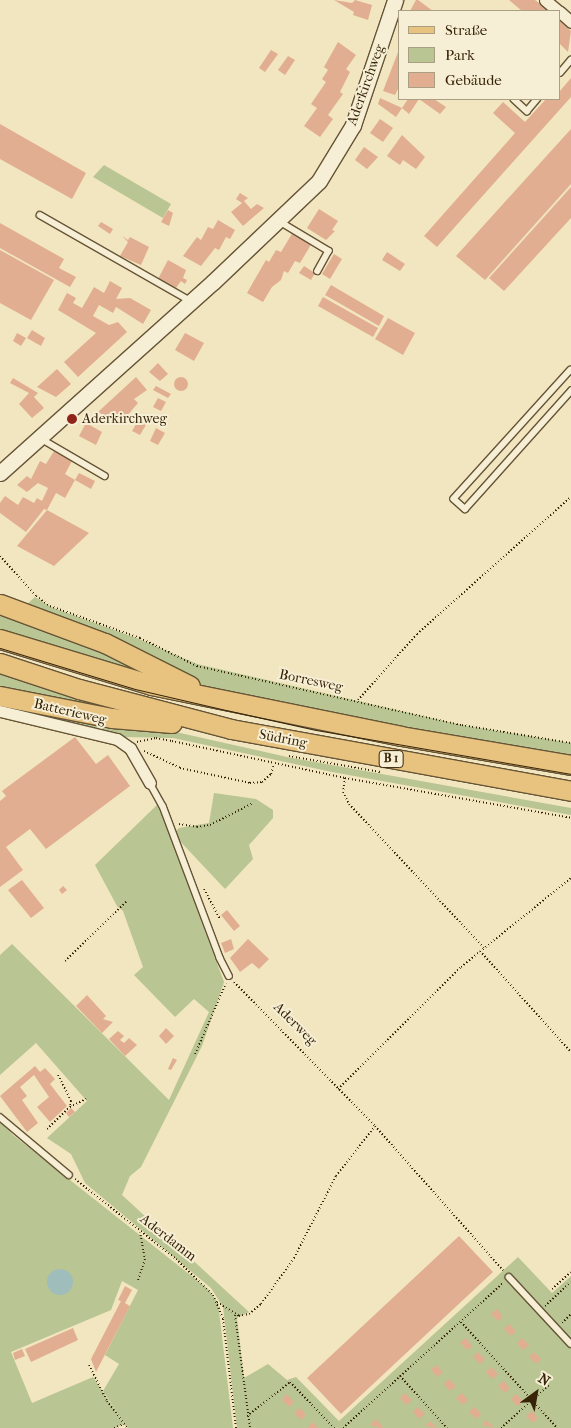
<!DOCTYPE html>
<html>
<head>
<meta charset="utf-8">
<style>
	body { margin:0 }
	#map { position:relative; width:571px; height:1428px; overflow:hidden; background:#f1e6bf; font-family:"IM FELL French Canon",serif }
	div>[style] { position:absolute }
	.green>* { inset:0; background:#b9c592 }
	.water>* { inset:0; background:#9ebdbb }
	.round { border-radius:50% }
	.building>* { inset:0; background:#e2ae91 }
	.path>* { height:2px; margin-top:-1px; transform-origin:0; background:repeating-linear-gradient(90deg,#372408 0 1px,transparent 0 3.5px) }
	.roads { filter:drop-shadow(1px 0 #665436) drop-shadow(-1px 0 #665436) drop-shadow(0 1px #665436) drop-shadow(0 -1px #665436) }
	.service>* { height:5.5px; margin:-2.75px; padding:0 2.75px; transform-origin:2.75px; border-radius:2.75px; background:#f6efd5 }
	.minor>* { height:11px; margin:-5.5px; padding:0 5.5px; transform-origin:5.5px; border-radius:5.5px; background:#f6efd5 }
	.tertiary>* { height:15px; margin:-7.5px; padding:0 7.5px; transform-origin:7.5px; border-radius:7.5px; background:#f6efd5 }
	.primary>* { height:19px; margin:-9.5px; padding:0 9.5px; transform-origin:9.5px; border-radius:9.5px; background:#e8c380 }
	.tram>* { height:1px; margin:-0.5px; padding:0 0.5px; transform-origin:0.5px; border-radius:0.5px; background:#372408 }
	.dots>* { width:14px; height:14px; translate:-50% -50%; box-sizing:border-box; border:2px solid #f6efd5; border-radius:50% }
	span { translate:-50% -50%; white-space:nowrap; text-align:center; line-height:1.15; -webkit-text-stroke:4px #f6efd5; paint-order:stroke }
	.shield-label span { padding:1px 4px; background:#f6efd5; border:1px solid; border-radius:4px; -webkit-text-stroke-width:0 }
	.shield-label { font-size:12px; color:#372408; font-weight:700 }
	.street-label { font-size:14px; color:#372408 }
	.poi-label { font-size:14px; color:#372408 }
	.left { translate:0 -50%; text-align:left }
	.legend { position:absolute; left:398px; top:10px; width:162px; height:90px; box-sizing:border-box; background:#f6efd5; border:1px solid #aa9e83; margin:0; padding:6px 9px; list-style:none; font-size:15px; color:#372408 }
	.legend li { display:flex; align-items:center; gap:10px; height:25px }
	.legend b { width:25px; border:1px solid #aa9e83 }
	.north { position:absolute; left:511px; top:1368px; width:50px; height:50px; -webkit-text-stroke:4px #f6efd5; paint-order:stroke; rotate:32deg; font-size:14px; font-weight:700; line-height:20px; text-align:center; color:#372408 }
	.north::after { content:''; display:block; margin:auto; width:18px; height:22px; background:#372408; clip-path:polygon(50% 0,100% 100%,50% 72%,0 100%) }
</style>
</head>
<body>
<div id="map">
	<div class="green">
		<div style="clip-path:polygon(104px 165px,171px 204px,163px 218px,93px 177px)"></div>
		<div style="clip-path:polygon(0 597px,25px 606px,35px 597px,51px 607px,139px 639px,197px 664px,462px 725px,571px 743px,571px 760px,214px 694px,0 631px)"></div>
		<div style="clip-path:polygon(0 674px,81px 700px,140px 716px,0 691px)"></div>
		<div style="clip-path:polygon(0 701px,149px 726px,287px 757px,571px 808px,571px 815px,332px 772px,173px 738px,124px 737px,0 708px)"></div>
		<div style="clip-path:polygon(214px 793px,256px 799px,273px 810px,273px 818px,249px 845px,253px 859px,225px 889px,177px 838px,176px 831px,179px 828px,209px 823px)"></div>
		<div style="clip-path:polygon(158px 804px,224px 982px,202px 1046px,141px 1167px,130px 1176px,122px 1195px,249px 1312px,237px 1318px,244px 1378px,268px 1364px,287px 1380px,296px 1377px,339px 1421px,518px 1257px,552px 1293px,571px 1276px,571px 1428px,237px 1428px,223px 1307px,211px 1288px,85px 1183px,71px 1154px,47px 1138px,87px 1101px,36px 1043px,0 1075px,0 955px,12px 944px,169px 1100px,209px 1012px,194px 999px,175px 1017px,134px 975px,143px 967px,123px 911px,117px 906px,95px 865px)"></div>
		<div style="clip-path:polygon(0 1121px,13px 1135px,208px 1289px,218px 1303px,233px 1428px,128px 1428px,125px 1425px,103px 1391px,119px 1364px,105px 1355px,138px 1290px,122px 1281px,111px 1310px,11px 1352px,32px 1403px,93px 1377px,124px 1424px,115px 1428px,0 1428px)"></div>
	</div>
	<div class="water">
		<div class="round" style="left:47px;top:1269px;width:26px;height:26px"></div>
	</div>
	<div class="building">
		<div style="clip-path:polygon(334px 0,352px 3px,355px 0,372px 5px,368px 20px,353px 15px,354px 12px)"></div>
		<div style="clip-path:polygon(416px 0,418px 0,433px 11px,410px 11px)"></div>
		<div style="clip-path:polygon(509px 0,535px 0,549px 11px,522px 11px)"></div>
		<div style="clip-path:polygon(560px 21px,571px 31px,568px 52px,560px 44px)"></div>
		<div style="clip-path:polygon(338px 42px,356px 55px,346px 69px,350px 72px,340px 92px,343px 94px,328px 115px,333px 119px,320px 137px,304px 126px,317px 108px,311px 104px,326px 82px,322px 79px,328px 70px,324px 67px)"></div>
		<div style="clip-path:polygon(400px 47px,400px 85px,395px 95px,383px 91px)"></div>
		<div style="clip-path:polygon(271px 50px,278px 54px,265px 72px,259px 68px)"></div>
		<div style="clip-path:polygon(288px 56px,295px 60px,285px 75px,278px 70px)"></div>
		<div style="clip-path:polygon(571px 78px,571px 97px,437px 247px,424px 236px,515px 133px,493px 113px,503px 102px,525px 122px,546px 99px,560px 99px,560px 91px)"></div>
		<div style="clip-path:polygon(380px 98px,402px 108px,408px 99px,434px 99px,446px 107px,440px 114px,419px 99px,409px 114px,402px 108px,396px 117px,378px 104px)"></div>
		<div style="clip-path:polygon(380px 119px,393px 128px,383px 142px,370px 133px)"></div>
		<div style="clip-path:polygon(0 124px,86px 173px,72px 199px,0 159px)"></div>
		<div style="clip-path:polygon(571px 129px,571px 184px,485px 280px,456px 256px)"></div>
		<div style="clip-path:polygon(402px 135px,425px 157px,416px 169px,403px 160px,400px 165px,387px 156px)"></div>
		<div style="clip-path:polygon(364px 147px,378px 157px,367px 169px,355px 160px)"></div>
		<div style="clip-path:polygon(571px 187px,571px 218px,504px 291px,489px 278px)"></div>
		<div style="clip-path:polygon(240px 193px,248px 198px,244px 201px,251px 209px,257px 204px,264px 208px,243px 226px,231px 212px,242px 203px,236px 199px)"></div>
		<div style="clip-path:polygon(319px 209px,338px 221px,332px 230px,335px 231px,326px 240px,307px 228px)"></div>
		<div style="clip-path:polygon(168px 210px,173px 213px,169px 226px,161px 222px)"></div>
		<div style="clip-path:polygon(218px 220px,235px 230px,230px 239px,226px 237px,219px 250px,215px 248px,201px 266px,183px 256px,197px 237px,201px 240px,208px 227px,213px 229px)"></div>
		<div style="clip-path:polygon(101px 222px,113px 229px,110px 234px,98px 226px)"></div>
		<div style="clip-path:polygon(0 223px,64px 259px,59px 268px,76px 277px,70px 287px,0 248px)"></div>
		<div style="clip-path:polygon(293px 232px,312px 243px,300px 263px,295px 261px,288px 273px,284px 271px,281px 280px,272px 287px,263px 302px,247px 293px,266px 260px,269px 262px,276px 250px,281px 252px)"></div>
		<div style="clip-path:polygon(122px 236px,128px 240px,130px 237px,149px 247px,141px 265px,120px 256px,128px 242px)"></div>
		<div style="clip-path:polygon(0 250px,54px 280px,31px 320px,0 303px)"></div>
		<div style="clip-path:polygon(387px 252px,405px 264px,400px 271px,382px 260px)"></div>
		<div style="clip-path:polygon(334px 254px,342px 259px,330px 279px,322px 274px)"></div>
		<div style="clip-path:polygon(168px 260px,186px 270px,183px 278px,187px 280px,185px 284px,181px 281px,176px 288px,158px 279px)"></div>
		<div style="clip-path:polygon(304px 266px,315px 273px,311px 280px,299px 273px)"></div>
		<div style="clip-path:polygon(110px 281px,122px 288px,116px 299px,130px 298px,151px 310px,143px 324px,116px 307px,113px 313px,99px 305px,93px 316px,109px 325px,118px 322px,127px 332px,78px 377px,64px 362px,96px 333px,58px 310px,67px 293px,76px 298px,73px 303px,82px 308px,94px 287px,104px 293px)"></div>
		<div style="clip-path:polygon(331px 285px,384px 316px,379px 326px,325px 295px)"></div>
		<div style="clip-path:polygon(323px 297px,378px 328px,373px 337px,318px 306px)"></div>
		<div style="clip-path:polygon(388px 318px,415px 333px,403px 355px,375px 339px)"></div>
		<div style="clip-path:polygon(32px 330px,45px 338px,41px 346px,27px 338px)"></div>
		<div style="clip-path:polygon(17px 333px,26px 338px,21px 346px,13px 341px)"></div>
		<div style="clip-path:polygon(185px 333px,204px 343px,194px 361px,175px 350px)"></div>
		<div style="clip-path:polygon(158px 363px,168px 374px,160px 381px,149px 372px)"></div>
		<div style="clip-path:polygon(57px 369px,71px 384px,56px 397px,37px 387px)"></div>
		<div class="round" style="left:174px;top:377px;width:14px;height:14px"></div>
		<div style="clip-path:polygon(136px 377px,147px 390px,134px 399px,138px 403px,120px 424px,98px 412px)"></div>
		<div style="clip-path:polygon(13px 378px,38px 393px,34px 397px,44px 408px,32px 418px,19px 404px,29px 393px,10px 383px)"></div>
		<div style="clip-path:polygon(156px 386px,171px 394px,168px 398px,153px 390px)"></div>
		<div style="clip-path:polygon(158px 398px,166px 402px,161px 411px,153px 407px)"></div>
		<div style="clip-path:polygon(139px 419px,147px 423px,140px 435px,132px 431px)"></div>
		<div style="clip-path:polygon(86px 423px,102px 432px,96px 445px,79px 436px)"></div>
		<div style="clip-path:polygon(156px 428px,165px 433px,158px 445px,150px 441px)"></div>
		<div style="clip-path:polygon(54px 451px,72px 461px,65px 474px,75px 480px,79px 473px,95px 481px,91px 489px,75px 480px,65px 498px,56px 493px,47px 510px,44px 509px,26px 532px,0 513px,0 503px,5px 496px,18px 505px,23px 497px,34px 503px,37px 498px,42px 501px,48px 488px,38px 483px,27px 492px,17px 485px,27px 476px,31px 479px,40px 461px,46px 464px)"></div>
		<div style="clip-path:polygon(47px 510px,89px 533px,54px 566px,17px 546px)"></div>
		<div style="clip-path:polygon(75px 737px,96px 764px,108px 755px,130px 786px,46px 849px,30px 829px,6px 847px,23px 870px,0 887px,0 801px,6px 796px,2px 791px)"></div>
		<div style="clip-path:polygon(22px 880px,44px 908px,31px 918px,8px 890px)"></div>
		<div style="clip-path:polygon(63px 886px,67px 890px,62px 894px,59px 890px)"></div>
		<div style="clip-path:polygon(227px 910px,240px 926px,234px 931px,221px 915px)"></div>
		<div style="clip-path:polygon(231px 939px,234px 949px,225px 953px,221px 943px)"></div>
		<div style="clip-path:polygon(248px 939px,269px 959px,259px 969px,252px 963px,240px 972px,230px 958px)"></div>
		<div style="clip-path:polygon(87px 995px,106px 1016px,103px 1019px,113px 1022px,102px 1033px,76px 1006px)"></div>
		<div style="clip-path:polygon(166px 1028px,174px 1036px,166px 1044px,159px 1036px)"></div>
		<div style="clip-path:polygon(118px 1031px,124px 1036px,120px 1040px,124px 1043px,129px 1038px,137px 1045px,125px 1056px,109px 1039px)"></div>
		<div style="clip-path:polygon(173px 1058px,177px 1060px,171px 1070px,168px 1069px)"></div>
		<div style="clip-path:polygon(35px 1066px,40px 1072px,45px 1068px,55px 1079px,50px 1084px,67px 1106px,50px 1122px,37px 1107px,49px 1097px,34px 1075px,20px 1087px,27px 1096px,22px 1100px,38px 1123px,27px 1132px,0 1096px)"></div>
		<div style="clip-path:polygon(71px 1108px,75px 1112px,69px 1117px,66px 1113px)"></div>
		<div style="clip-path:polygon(459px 1236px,493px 1272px,341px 1414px,307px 1378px)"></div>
		<div style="clip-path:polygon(125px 1286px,132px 1290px,125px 1303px,130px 1306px,96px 1372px,91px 1359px,121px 1301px,118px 1300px)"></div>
		<div style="clip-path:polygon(497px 1309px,503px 1317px,498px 1321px,491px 1314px)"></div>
		<div style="clip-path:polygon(509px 1324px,516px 1331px,511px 1336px,504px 1329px)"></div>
		<div style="clip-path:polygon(73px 1328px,78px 1340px,31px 1362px,25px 1349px)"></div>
		<div style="clip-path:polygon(466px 1338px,472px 1346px,467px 1350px,460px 1343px)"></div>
		<div style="clip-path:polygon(522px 1338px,529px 1345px,523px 1350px,517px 1343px)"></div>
		<div style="clip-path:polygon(22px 1349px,25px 1356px,15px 1360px,13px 1353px)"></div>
		<div style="clip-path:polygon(478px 1352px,485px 1359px,480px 1364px,473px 1357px)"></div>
		<div style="clip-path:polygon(534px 1352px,541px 1359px,536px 1364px,529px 1357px)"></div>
		<div style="clip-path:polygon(436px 1365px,443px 1372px,437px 1377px,431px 1370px)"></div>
		<div style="clip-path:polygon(491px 1367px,498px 1374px,492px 1379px,486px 1372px)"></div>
		<div style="clip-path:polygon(449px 1379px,456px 1386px,450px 1391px,444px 1384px)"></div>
		<div style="clip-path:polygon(504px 1381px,510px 1388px,505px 1393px,498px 1386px)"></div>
		<div style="clip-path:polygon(405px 1393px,412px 1400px,406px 1405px,400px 1398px)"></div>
		<div style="clip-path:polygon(462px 1393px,468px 1400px,463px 1405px,456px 1398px)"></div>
		<div style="clip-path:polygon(287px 1394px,294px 1402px,289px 1407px,282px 1400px)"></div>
		<div style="clip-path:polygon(516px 1394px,523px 1401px,517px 1406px,511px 1399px)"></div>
		<div style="clip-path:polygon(418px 1407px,425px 1414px,419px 1419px,413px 1412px)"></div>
		<div style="clip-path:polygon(475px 1407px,481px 1414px,476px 1419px,469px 1412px)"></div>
		<div style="clip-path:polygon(300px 1408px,306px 1415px,301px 1420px,294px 1413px)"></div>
		<div style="clip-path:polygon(532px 1411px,538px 1418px,533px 1423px,526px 1416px)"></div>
		<div style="clip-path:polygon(376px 1419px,383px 1427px,381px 1428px,370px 1425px)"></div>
		<div style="clip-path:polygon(487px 1420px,494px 1428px,482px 1425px)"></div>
		<div style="clip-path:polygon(430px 1421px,437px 1428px,425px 1426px)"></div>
		<div style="clip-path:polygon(313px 1422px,318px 1428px,307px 1428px)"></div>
	</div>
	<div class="path">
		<div style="left:0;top:556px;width:54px;rotate:48deg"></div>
		<div style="left:36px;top:596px;width:17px;rotate:36deg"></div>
		<div style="left:50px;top:606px;width:96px;rotate:19.6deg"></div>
		<div style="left:140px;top:638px;width:64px;rotate:26.2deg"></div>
		<div style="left:197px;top:666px;width:271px;rotate:12.6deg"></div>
		<div style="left:462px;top:725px;width:110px;rotate:9.4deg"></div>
		<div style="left:358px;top:700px;width:89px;rotate:-48.2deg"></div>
		<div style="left:417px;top:634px;width:206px;rotate:-41.7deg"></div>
		<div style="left:137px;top:742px;width:19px;rotate:-12deg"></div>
		<div style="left:156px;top:738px;width:16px;rotate:11deg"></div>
		<div style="left:172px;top:741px;width:177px;rotate:12.1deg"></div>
		<div style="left:345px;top:778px;width:230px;rotate:10deg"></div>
		<div style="left:144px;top:751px;width:40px;rotate:25deg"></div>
		<div style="left:180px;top:768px;width:72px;rotate:12.1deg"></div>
		<div style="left:250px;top:783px;width:12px;rotate:-5deg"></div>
		<div style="left:262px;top:782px;width:12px;rotate:-42deg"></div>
		<div style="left:271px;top:774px;width:10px;rotate:-73deg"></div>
		<div style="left:289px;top:756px;width:93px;rotate:9.9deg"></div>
		<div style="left:345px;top:778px;width:14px;rotate:98deg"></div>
		<div style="left:343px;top:792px;width:13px;rotate:63deg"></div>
		<div style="left:349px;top:804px;width:197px;rotate:46.8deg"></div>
		<div style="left:179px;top:824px;width:18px;rotate:9deg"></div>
		<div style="left:197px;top:827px;width:13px;rotate:-9deg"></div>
		<div style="left:210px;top:825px;width:48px;rotate:-27.1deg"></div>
		<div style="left:204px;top:889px;width:34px;rotate:62deg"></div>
		<div style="left:480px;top:951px;width:136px;rotate:48deg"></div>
		<div style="left:65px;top:961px;width:86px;rotate:-44.1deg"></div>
		<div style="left:234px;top:982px;width:202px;rotate:45.6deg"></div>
		<div style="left:375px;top:1126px;width:193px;rotate:48.4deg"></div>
		<div style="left:195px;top:1054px;width:77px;rotate:-66.4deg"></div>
		<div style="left:58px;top:1075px;width:29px;rotate:63deg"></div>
		<div style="left:71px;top:1101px;width:6px;rotate:99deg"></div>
		<div style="left:338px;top:1089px;width:173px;rotate:-44.8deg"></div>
		<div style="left:461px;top:967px;width:141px;rotate:-39deg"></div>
		<div style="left:47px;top:1129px;width:32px;rotate:-44deg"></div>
		<div style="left:70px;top:1107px;width:18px;rotate:-27deg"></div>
		<div style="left:75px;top:1179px;width:129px;rotate:38.4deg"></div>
		<div style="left:176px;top:1259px;width:52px;rotate:44.2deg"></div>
		<div style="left:213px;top:1295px;width:26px;rotate:67deg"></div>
		<div style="left:223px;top:1319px;width:110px;rotate:83.2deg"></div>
		<div style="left:138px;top:1280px;width:21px;rotate:-71deg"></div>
		<div style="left:145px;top:1260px;width:28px;rotate:-100deg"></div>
		<div style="left:552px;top:1289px;width:25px;rotate:-42deg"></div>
		<div style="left:217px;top:1302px;width:26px;rotate:32deg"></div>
		<div style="left:239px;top:1316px;width:10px;rotate:-11deg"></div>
		<div style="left:249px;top:1314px;width:16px;rotate:-40deg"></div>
		<div style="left:261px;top:1304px;width:57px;rotate:-54.3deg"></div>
		<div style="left:294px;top:1258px;width:92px;rotate:-62.9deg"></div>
		<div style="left:336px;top:1176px;width:63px;rotate:-52deg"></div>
		<div style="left:545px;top:1306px;width:35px;rotate:-43deg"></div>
		<div style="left:235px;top:1315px;width:114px;rotate:82.4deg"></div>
		<div style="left:461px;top:1322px;width:143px;rotate:47.8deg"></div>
		<div style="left:562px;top:1323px;width:13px;rotate:-45deg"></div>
		<div style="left:89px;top:1365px;width:40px;rotate:63.4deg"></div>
		<div style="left:107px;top:1401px;width:34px;rotate:53deg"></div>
		<div style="left:400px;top:1376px;width:70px;rotate:47.9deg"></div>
		<div style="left:247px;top:1416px;width:55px;rotate:-38.3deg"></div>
		<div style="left:290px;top:1382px;width:64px;rotate:46.3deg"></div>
		<div style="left:114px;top:1428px;width:11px;rotate:-22deg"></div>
		<div style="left:343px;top:1428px;width:216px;rotate:-42.2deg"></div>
		<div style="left:501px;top:1428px;width:64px;rotate:-41.9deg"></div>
	</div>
	<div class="roads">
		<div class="service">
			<div style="left:560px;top:73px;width:17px;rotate:-50deg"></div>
			<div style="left:514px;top:99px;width:18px;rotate:43deg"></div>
			<div style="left:527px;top:111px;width:16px;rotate:-50deg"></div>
			<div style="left:40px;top:215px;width:172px;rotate:29.7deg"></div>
			<div style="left:279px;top:221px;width:58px;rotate:31deg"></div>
			<div style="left:329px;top:251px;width:23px;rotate:119deg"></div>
			<div style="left:571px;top:370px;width:174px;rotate:132.2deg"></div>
			<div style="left:454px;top:499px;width:15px;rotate:42deg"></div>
			<div style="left:465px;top:509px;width:159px;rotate:-48.1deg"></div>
			<div style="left:40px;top:438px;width:75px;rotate:30.3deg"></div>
			<div style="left:150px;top:783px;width:26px;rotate:61deg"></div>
			<div style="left:163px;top:806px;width:162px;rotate:69.4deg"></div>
			<div style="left:220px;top:958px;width:20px;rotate:63deg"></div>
			<div style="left:0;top:1117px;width:90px;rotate:40deg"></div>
			<div style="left:509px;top:1277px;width:91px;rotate:47.2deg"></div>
		</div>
		<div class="minor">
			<div style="left:545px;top:0;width:17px;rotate:40deg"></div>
			<div style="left:560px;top:12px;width:15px;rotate:42deg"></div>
			<div style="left:0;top:711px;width:120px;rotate:13.5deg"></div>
			<div style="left:117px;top:739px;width:16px;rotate:35deg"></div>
			<div style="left:130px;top:748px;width:40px;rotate:60.3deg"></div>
		</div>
		<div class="tertiary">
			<div style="left:0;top:473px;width:286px;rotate:-41.9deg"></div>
			<div style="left:213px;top:282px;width:146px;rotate:-43.6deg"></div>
			<div style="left:319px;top:181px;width:66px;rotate:-58.7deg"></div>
			<div style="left:353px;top:125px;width:132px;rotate:-71.4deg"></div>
		</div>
		<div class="primary">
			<div style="left:0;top:604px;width:112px;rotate:20.4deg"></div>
			<div style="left:105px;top:643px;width:95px;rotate:26.8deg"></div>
			<div style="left:0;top:639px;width:158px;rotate:16.9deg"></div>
			<div style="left:151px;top:685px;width:255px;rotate:11.5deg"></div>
			<div style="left:401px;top:736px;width:172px;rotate:9.7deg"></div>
			<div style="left:0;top:663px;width:83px;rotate:18.2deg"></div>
			<div style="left:79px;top:689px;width:157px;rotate:14.7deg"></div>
			<div style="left:231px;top:729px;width:346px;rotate:10.3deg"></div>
			<div style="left:0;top:696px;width:114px;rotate:11.1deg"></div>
			<div style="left:112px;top:718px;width:60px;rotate:4.8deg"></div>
		</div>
	</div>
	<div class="tram">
		<div style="left:0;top:648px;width:141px;rotate:16.9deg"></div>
		<div style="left:135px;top:689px;width:93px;rotate:13deg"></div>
		<div style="left:226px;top:710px;width:92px;rotate:12.5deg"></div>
		<div style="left:316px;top:730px;width:259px;rotate:9.8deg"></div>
	</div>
	<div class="dots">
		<div style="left:72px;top:419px;background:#8f2418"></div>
	</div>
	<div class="shield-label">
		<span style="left:391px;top:759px">B 1</span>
	</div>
	<div class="street-label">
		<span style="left:366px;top:85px;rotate:-70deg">Aderkirchweg</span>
		<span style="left:311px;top:681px;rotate:12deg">Borresweg</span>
		<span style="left:70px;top:712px;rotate:13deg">Batterieweg</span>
		<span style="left:283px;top:739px;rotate:11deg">Südring</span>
		<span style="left:295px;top:1024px;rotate:45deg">Aderweg</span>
		<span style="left:168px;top:1238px;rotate:38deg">Aderdamm</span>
	</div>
	<div class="poi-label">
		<span class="left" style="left:82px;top:419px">Aderkirchweg</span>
	</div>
	<ul class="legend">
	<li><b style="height:6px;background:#e8c380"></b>Straße</li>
	<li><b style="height:14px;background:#b9c592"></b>Park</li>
	<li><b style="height:14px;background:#e2ae91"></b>Gebäude</li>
	</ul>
	<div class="north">N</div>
</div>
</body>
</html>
